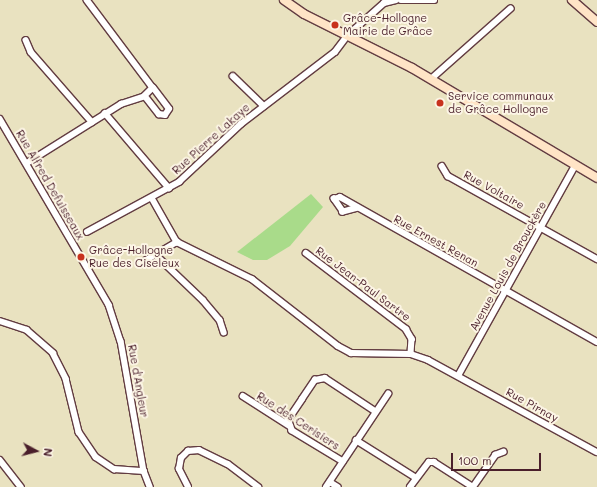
<!DOCTYPE html>
<html>
<head>
<meta charset="utf-8">
<style>
	body { margin:0 }
	#map { position:relative; width:597px; height:487px; overflow:hidden; background:#e9e2c0; font-family:Mali,sans-serif }
	div>[style] { position:absolute }
	.green>* { inset:0; background:#a9db8a }
	.roads { filter:drop-shadow(1px 0 #623c41) drop-shadow(-1px 0 #623c41) drop-shadow(0 1px #623c41) drop-shadow(0 -1px #623c41) }
	.street>* { height:5.5px; margin:-2.75px; padding:0 2.75px; transform-origin:2.75px; border-radius:2.75px; background:#fff }
	.secondary>* { height:8px; margin:-4px; padding:0 4px; transform-origin:4px; border-radius:4px; background:#ffe4c6 }
	.dots>* { width:11px; height:11px; translate:-50% -50%; box-sizing:border-box; border:2px solid #fcf5e5; border-radius:50% }
	span { translate:-50% -50%; white-space:nowrap; text-align:center; line-height:1.15; -webkit-text-stroke:4px #fcf5e5; paint-order:stroke }
	.poi-label { font-size:11px; color:#4a1f2b }
	.left { translate:0 -50%; text-align:left }
	.street-label { font-size:11px; color:#4a1f2b }
	.north { position:absolute; left:16px; top:431px; width:40px; height:40px; -webkit-text-stroke:3px #fcf5e5; paint-order:stroke; rotate:97deg; font-size:11px; font-weight:700; line-height:16px; text-align:center; color:#4a1f2b }
	.north::after { content:''; display:block; margin:auto; width:14px; height:18px; background:#4a1f2b; clip-path:polygon(50% 0,100% 100%,50% 72%,0 100%) }
	.scale { position:absolute; left:451px; top:453px; width:90px; height:18px; box-sizing:border-box; border:2px solid #4a1f2b; border-top:0; padding-left:5px; font-size:12px; line-height:14px; white-space:nowrap; color:#4a1f2b; -webkit-text-stroke:3px #fcf5e5; paint-order:stroke }
</style>
</head>
<body>
<div id="map">
	<div class="green">
		<div style="clip-path:polygon(311px 194px,323px 207px,290px 246px,267px 260px,253px 260px,237px 252px)"></div>
	</div>
	<div class="roads">
		<div class="street">
			<div style="left:87px;top:0;width:110px;rotate:53.1deg"></div>
			<div style="left:401px;top:0;width:33px"></div>
			<div style="left:26px;top:40px;width:13px;rotate:67deg"></div>
			<div style="left:31px;top:52px;width:93px;rotate:48.9deg"></div>
			<div style="left:233px;top:76px;width:43px;rotate:44.1deg"></div>
			<div style="left:431px;top:79px;width:106px;rotate:-41.5deg"></div>
			<div style="left:105px;top:113px;width:99px;rotate:49.5deg"></div>
			<div style="left:0;top:119px;width:216px;rotate:59.6deg"></div>
			<div style="left:109px;top:305px;width:38px;rotate:72deg"></div>
			<div style="left:121px;top:341px;width:132px;rotate:80deg"></div>
			<div style="left:144px;top:471px;width:17px;rotate:69deg"></div>
			<div style="left:27px;top:163px;width:111px;rotate:-32.1deg"></div>
			<div style="left:121px;top:104px;width:25px;rotate:-18deg"></div>
			<div style="left:145px;top:96px;width:23px;rotate:52deg"></div>
			<div style="left:159px;top:114px;width:6px;rotate:9deg"></div>
			<div style="left:165px;top:115px;width:7px;rotate:-56deg"></div>
			<div style="left:169px;top:109px;width:26px;rotate:-127deg"></div>
			<div style="left:153px;top:88px;width:11px;rotate:135deg"></div>
			<div style="left:442px;top:166px;width:12px;rotate:59deg"></div>
			<div style="left:448px;top:176px;width:171px;rotate:29.1deg"></div>
			<div style="left:152px;top:198px;width:51px;rotate:60.4deg"></div>
			<div style="left:177px;top:242px;width:84px;rotate:26.3deg"></div>
			<div style="left:252px;top:279px;width:109px;rotate:37.9deg"></div>
			<div style="left:338px;top:346px;width:15px;rotate:28deg"></div>
			<div style="left:351px;top:353px;width:60px;rotate:1deg"></div>
			<div style="left:411px;top:354px;width:18px;rotate:19deg"></div>
			<div style="left:428px;top:360px;width:192px;rotate:28.6deg"></div>
			<div style="left:358px;top:208px;width:16px;rotate:165deg"></div>
			<div style="left:343px;top:212px;width:16px;rotate:-125deg"></div>
			<div style="left:334px;top:199px;width:6px;rotate:-18deg"></div>
			<div style="left:340px;top:197px;width:295px;rotate:29.4deg"></div>
			<div style="left:87px;top:232px;width:105px;rotate:-28.5deg"></div>
			<div style="left:179px;top:182px;width:85px;rotate:-43.1deg"></div>
			<div style="left:241px;top:124px;width:118px;rotate:-37.5deg"></div>
			<div style="left:335px;top:52px;width:21px;rotate:-53deg"></div>
			<div style="left:348px;top:35px;width:48px;rotate:-41.6deg"></div>
			<div style="left:384px;top:3px;width:12px;rotate:-14deg"></div>
			<div style="left:306px;top:253px;width:126px;rotate:37.2deg"></div>
			<div style="left:406px;top:329px;width:12px;rotate:59deg"></div>
			<div style="left:412px;top:339px;width:15px;rotate:94deg"></div>
			<div style="left:157px;top:256px;width:64px;rotate:43.7deg"></div>
			<div style="left:203px;top:300px;width:26px;rotate:50deg"></div>
			<div style="left:220px;top:320px;width:13px;rotate:72deg"></div>
			<div style="left:141px;top:263px;width:42px;rotate:-30.3deg"></div>
			<div style="left:0;top:321px;width:28px;rotate:18deg"></div>
			<div style="left:27px;top:330px;width:35px;rotate:41deg"></div>
			<div style="left:53px;top:353px;width:29px;rotate:63deg"></div>
			<div style="left:66px;top:379px;width:55px;rotate:76.2deg"></div>
			<div style="left:79px;top:432px;width:30px;rotate:56deg"></div>
			<div style="left:96px;top:457px;width:22px;rotate:34deg"></div>
			<div style="left:114px;top:469px;width:30px;rotate:4deg"></div>
			<div style="left:458px;top:376px;width:240px;rotate:-60.9deg"></div>
			<div style="left:243px;top:396px;width:56px;rotate:32.6deg"></div>
			<div style="left:356px;top:440px;width:70px;rotate:32.1deg"></div>
			<div style="left:0;top:460px;width:34px;rotate:52deg"></div>
			<div style="left:343px;top:462px;width:60px;rotate:-148.7deg"></div>
			<div style="left:292px;top:431px;width:12px;rotate:-110deg"></div>
			<div style="left:288px;top:420px;width:25px;rotate:-56deg"></div>
			<div style="left:302px;top:399px;width:23px;rotate:-56deg"></div>
			<div style="left:315px;top:380px;width:10px;rotate:-11deg"></div>
			<div style="left:325px;top:378px;width:60px;rotate:33.4deg"></div>
			<div style="left:330px;top:482px;width:9px;rotate:32deg"></div>
			<div style="left:188px;top:487px;width:20px;rotate:-117deg"></div>
			<div style="left:179px;top:469px;width:11px;rotate:-80deg"></div>
			<div style="left:181px;top:458px;width:10px;rotate:-45deg"></div>
			<div style="left:188px;top:451px;width:11px;rotate:-5deg"></div>
			<div style="left:199px;top:450px;width:32px;rotate:26deg"></div>
			<div style="left:228px;top:464px;width:38px;rotate:37deg"></div>
			<div style="left:326px;top:487px;width:112px;rotate:-56.3deg"></div>
			<div style="left:410px;top:487px;width:31px;rotate:-53deg"></div>
			<div style="left:429px;top:462px;width:5px"></div>
			<div style="left:434px;top:462px;width:46px;rotate:32.7deg"></div>
			<div style="left:473px;top:487px;width:39px;rotate:-55deg"></div>
			<div style="left:495px;top:455px;width:9px;rotate:-21deg"></div>
		</div>
		<div class="secondary">
			<div style="left:284px;top:0;width:24px;rotate:35deg"></div>
			<div style="left:304px;top:14px;width:121px;rotate:26.6deg"></div>
			<div style="left:412px;top:68px;width:215px;rotate:30.7deg"></div>
			<div style="left:572px;top:0;width:33px;rotate:41deg"></div>
		</div>
	</div>
	<div class="dots">
		<div style="left:335px;top:25px;background:#c8321e"></div>
		<div style="left:440px;top:103px;background:#c8321e"></div>
		<div style="left:81px;top:257px;background:#c8321e"></div>
	</div>
	<div class="poi-label">
		<span class="left" style="left:343px;top:25px">Grâce-Hollogne<br>Mairie de Grâce</span>
		<span class="left" style="left:448px;top:103px">Service communaux<br>de Grâce Hollogne</span>
		<span class="left" style="left:89px;top:257px">Grâce-Hollogne<br>Rue des Ciseleux</span>
	</div>
	<div class="street-label">
		<span style="left:211px;top:139px;rotate:-42deg">Rue Pierre Lakaye</span>
		<span style="left:50px;top:185px;rotate:60deg">Rue Alfred Defuisseaux</span>
		<span style="left:494px;top:190px;rotate:29deg">Rue Voltaire</span>
		<span style="left:436px;top:241px;rotate:29deg">Rue Ernest Renan</span>
		<span style="left:508px;top:266px;rotate:-61deg">Avenue Louis de Brouckère</span>
		<span style="left:363px;top:284px;rotate:37deg">Rue Jean-Paul Sartre</span>
		<span style="left:138px;top:381px;rotate:80deg">Rue d'Angleur</span>
		<span style="left:532px;top:405px;rotate:29deg">Rue Pirnay</span>
		<span style="left:298px;top:421px;rotate:33deg">Rue des Cerisiers</span>
	</div>
	<div class="north">N</div>
	<div class="scale">100 m</div>
</div>
</body>
</html>
